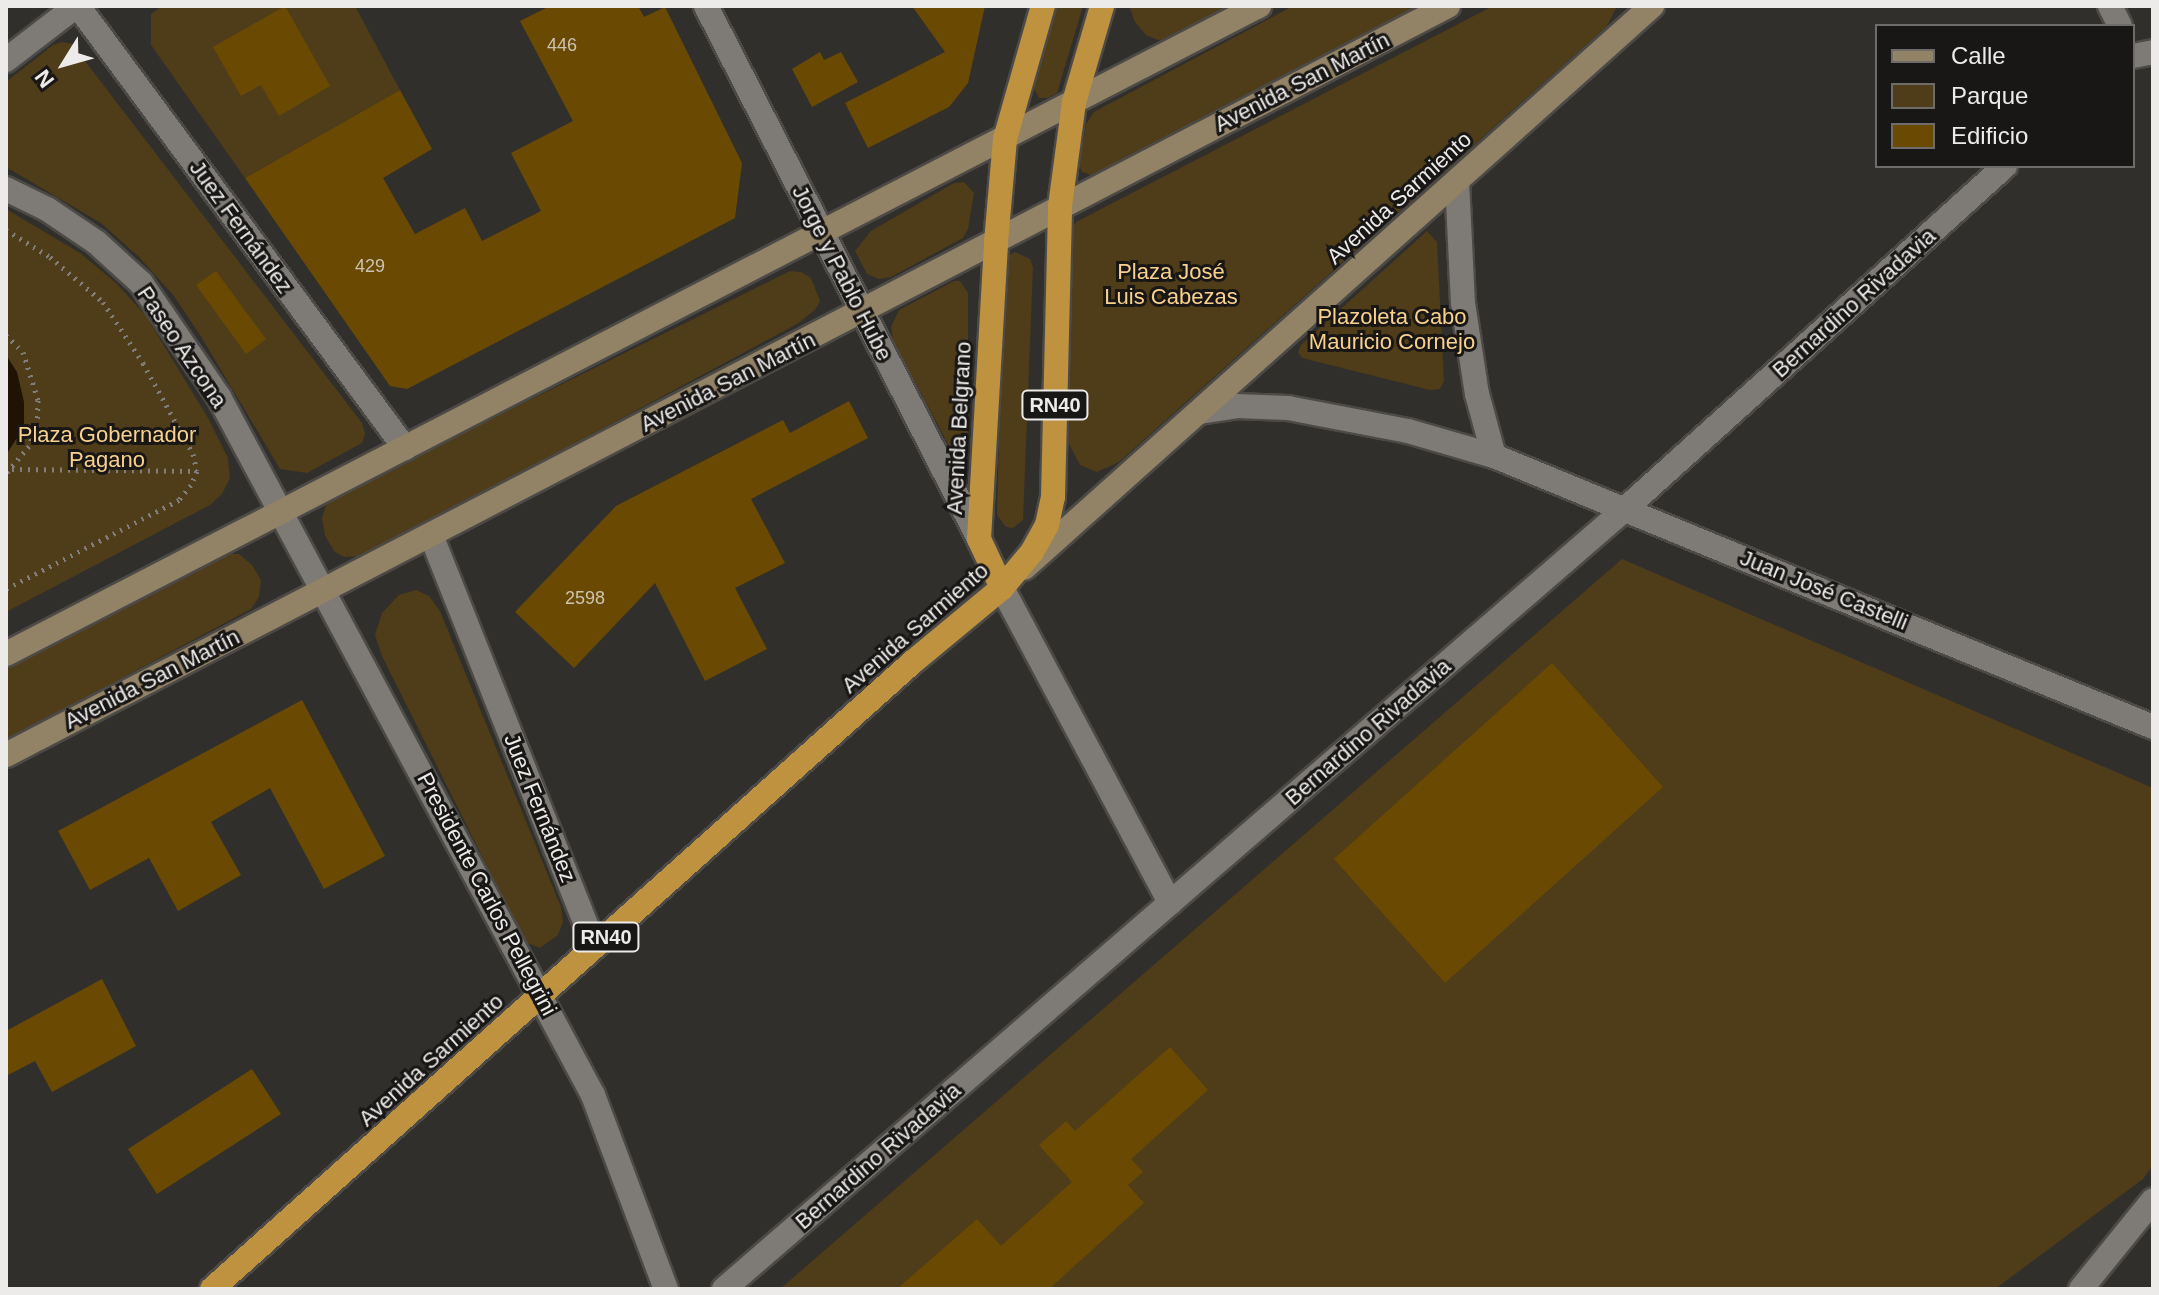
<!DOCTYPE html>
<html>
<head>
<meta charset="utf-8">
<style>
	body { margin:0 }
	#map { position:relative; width:2159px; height:1295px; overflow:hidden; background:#312f2b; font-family:Helvetica,sans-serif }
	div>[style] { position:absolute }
	.green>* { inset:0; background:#4f3c19 }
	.water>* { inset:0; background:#1f1403 }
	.building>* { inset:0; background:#6a4a03 }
	.path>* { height:5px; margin-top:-2.5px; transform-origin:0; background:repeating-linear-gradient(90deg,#817f7c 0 2px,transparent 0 8px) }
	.roads { filter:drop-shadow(2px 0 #4c4a46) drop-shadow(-2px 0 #4c4a46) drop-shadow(0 2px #4c4a46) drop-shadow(0 -2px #4c4a46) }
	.street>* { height:24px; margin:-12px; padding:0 12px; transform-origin:12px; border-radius:12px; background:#7e7b76 }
	.secondary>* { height:24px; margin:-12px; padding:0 12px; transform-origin:12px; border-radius:12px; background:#928266 }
	.highway>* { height:24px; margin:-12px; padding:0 12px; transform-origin:12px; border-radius:12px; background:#bf9240 }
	span { translate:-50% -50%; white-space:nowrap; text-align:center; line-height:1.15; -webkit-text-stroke:6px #181715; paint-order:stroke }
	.number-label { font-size:18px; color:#ccc3b0 }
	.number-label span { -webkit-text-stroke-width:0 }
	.shield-label span { padding:2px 6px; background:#181715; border:2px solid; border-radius:6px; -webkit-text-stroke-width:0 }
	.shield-label { font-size:20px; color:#edebe9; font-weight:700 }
	.street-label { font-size:22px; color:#edebe9 }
	.park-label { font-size:22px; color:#f9d18f }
	.frame { position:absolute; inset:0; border:8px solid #edebe9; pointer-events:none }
	.legend { position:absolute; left:1875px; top:24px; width:260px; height:144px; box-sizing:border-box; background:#181715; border:2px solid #6d6c6a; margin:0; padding:10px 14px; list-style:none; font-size:24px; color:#edebe9 }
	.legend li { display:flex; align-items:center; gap:16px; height:40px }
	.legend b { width:40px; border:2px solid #6d6c6a }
	.north { position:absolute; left:24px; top:24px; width:80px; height:80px; -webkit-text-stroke:6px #181715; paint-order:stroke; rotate:233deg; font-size:22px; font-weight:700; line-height:32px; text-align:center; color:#edebe9 }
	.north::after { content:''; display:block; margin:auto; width:28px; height:36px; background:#edebe9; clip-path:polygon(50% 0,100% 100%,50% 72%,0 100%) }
</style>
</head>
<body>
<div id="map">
	<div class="green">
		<div style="clip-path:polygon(162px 6px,355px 6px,400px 90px,245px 178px,151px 45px,151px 14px)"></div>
		<div style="clip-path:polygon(1054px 6px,1083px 6px,1057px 93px,1048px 98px,1039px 98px,1030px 81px)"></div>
		<div style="clip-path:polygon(1129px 6px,1240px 6px,1172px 38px,1158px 40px,1146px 35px,1135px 22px)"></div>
		<div style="clip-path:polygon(1293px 6px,1419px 6px,1094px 176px,1082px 172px,1079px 165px,1086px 124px,1094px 112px)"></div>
		<div style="clip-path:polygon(1493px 6px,1617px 6px,1607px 26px,1119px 462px,1097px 472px,1080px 465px,1066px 438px,1071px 231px,1076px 222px)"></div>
		<div style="clip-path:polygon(62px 42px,72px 44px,362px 423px,365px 434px,362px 443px,307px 473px,280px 469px,202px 338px,174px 296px,140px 258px,101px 223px,6px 167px,6px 82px,53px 45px)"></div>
		<div style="clip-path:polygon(964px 182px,974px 193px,968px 229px,963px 238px,891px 277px,879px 279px,867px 274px,855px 251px,871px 231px,954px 183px)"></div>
		<div style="clip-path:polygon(6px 209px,80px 253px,116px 283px,146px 316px,208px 418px,228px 458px,230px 478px,222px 494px,210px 505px,6px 612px)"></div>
		<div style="clip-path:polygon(1427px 231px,1437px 242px,1444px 381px,1440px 389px,1430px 390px,1302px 358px,1298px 352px,1301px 345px)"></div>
		<div style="clip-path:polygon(1015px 252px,1030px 259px,1033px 267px,1023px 520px,1013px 528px,1006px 527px,997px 515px,1003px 274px,1008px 256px)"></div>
		<div style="clip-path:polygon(790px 271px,801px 272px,811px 278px,820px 301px,815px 310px,797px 324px,366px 556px,344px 557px,334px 551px,325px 536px,322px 518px,326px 505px,338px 495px)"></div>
		<div style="clip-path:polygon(954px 281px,960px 281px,968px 293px,968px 451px,960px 457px,950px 448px,893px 340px,891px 327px,899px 310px)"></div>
		<div style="clip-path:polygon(226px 554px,239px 554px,252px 565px,261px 580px,259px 597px,251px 609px,6px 740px,6px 665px)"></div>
		<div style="clip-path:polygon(1622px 559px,2153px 788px,2153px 1165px,2143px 1179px,1995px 1289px,780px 1289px)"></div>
		<div style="clip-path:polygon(416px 590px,429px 596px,440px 611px,561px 907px,563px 922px,558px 935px,540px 948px,525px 942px,382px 656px,375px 635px,382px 613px,399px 595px)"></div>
	</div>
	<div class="water">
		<div style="clip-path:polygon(6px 355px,17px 372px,24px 402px,24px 427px,6px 455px)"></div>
	</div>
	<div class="building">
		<div style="clip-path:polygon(285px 6px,330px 86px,279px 116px,261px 85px,241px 96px,213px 47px)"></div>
		<div style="clip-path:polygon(550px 6px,638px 6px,644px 17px,665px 7px,742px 163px,735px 218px,407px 389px,390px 386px,245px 178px,400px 90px,432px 149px,383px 178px,415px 234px,465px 208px,482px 241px,541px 211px,511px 153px,573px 121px,520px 21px)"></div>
		<div style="clip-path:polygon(912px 6px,985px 6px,968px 83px,949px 107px,868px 148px,845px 103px,945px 52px)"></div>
		<div style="clip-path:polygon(820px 52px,824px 60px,841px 52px,858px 82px,812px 107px,792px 69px)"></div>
		<div style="clip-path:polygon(216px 271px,266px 339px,246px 354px,196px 285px)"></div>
		<div style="clip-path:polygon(849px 401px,868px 438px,751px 499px,785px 563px,735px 588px,767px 649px,705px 681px,655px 583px,574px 668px,515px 612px,616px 506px,783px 420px,790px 433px)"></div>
		<div style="clip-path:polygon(1552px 663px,1663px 787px,1445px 983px,1334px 859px)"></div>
		<div style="clip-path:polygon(302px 700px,385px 856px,324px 889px,270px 788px,211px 822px,241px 875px,178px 911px,149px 858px,90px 890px,58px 831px)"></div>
		<div style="clip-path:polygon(102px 979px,136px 1046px,52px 1092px,35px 1061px,6px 1076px,6px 1031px)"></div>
		<div style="clip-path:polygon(1170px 1047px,1208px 1090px,1131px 1159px,1143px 1172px,1128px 1185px,1144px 1203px,1049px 1289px,897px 1289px,977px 1219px,1001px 1246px,1072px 1182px,1039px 1145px,1066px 1121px,1075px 1131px)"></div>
		<div style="clip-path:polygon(252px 1069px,281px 1114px,157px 1194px,128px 1149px)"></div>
	</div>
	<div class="path">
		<div style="left:6px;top:230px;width:52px;rotate:31.5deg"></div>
		<div style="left:50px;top:257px;width:70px;rotate:40.3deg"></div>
		<div style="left:103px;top:302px;width:73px;rotate:56.7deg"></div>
		<div style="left:143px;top:363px;width:104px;rotate:61.2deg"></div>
		<div style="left:193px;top:454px;width:17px;rotate:77deg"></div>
		<div style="left:197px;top:471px;width:15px;rotate:113deg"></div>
		<div style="left:191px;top:485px;width:19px;rotate:129deg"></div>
		<div style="left:179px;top:500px;width:195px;rotate:152.8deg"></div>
		<div style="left:6px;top:335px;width:24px;rotate:45deg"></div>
		<div style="left:23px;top:352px;width:50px;rotate:72.6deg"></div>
		<div style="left:38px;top:400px;width:24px;rotate:92deg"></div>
		<div style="left:37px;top:424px;width:23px;rotate:110deg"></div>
		<div style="left:29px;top:446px;width:35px;rotate:130deg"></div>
		<div style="left:12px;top:469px;width:185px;rotate:0.6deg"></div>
	</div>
	<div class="roads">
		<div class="street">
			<div style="left:78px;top:6px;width:550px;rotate:53.51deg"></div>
			<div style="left:706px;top:6px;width:599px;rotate:62.88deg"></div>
			<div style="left:2110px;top:6px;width:22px;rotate:63deg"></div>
			<div style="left:2133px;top:56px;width:20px;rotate:-11deg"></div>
			<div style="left:6px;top:60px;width:88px;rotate:-37.6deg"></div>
			<div style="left:1457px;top:181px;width:122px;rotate:87.2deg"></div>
			<div style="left:1463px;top:303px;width:92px;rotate:81.3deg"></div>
			<div style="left:1477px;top:394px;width:64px;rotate:74.7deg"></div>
			<div style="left:6px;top:189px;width:46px;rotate:26deg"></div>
			<div style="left:47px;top:209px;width:59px;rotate:34deg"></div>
			<div style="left:96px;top:242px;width:61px;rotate:42.3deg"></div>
			<div style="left:141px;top:283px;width:138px;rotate:55.6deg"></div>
			<div style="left:219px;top:397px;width:792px;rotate:61.82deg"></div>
			<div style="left:593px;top:1095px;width:207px;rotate:69.4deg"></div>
			<div style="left:1200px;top:412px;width:36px;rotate:-9deg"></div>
			<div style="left:1236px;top:406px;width:52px;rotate:2.2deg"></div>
			<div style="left:1288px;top:408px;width:122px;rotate:10.9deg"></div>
			<div style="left:1408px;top:431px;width:90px;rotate:16.2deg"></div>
			<div style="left:1494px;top:456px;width:713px;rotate:22.35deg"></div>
			<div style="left:431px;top:535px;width:443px;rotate:68.3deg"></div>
			<div style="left:1002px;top:588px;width:357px;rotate:61.9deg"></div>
			<div style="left:724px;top:1289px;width:1192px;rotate:-40.88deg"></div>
			<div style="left:1625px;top:509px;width:512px;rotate:-42.07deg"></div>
			<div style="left:2081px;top:1289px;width:114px;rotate:-51deg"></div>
		</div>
		<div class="secondary">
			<div style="left:1024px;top:568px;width:843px;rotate:-41.83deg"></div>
			<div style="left:6px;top:654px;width:1411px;rotate:-27.35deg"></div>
			<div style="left:6px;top:755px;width:1625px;rotate:-27.45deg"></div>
		</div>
		<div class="highway">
			<div style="left:1002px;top:588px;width:54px;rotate:-115.1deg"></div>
			<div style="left:979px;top:539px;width:297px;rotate:-86.7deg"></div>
			<div style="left:996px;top:242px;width:103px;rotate:-85deg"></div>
			<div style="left:1005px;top:139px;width:138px;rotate:-74.1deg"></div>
			<div style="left:212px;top:1289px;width:942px;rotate:-41.82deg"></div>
			<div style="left:914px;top:661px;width:114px;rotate:-39.7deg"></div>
			<div style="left:1002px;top:588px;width:47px;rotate:-50.2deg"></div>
			<div style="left:1032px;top:552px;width:31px;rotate:-61deg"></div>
			<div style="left:1047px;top:525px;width:29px;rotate:-78deg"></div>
			<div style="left:1053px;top:497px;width:291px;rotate:-88.6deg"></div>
			<div style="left:1060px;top:206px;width:105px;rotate:-82.3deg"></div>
			<div style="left:1074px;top:102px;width:100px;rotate:-73.7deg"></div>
		</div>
	</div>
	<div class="number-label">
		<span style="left:562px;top:45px">446</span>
		<span style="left:370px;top:266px">429</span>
		<span style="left:585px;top:598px">2598</span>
	</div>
	<div class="shield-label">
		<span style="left:1055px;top:405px">RN40</span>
		<span style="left:606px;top:937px">RN40</span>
	</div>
	<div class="street-label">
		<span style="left:1302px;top:82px;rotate:-27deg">Avenida San Martín</span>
		<span style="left:1399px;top:198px;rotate:-42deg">Avenida Sarmiento</span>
		<span style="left:241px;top:227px;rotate:54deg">Juez Fernández</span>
		<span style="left:842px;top:273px;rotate:63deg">Jorge y Pablo Hube</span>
		<span style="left:1854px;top:303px;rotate:-42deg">Bernardino Rivadavia</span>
		<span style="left:182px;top:347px;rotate:56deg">Paseo Azcona</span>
		<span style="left:728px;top:382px;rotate:-27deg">Avenida San Martín</span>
		<span style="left:959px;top:428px;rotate:-87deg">Avenida Belgrano</span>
		<span style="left:1824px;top:590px;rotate:22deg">Juan José Castelli</span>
		<span style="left:915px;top:628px;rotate:-41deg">Avenida Sarmiento</span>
		<span style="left:152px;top:679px;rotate:-27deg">Avenida San Martín</span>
		<span style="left:1368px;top:732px;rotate:-41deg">Bernardino Rivadavia</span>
		<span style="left:540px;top:808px;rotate:68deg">Juez Fernández</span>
		<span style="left:487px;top:894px;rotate:62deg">Presidente Carlos Pellegrini</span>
		<span style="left:431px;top:1060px;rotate:-42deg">Avenida Sarmiento</span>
		<span style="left:878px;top:1156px;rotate:-41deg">Bernardino Rivadavia</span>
	</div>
	<div class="park-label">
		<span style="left:1171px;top:284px">Plaza José<br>Luis Cabezas</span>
		<span style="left:1392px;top:329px">Plazoleta Cabo<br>Mauricio Cornejo</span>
		<span style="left:107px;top:447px">Plaza Gobernador<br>Pagano</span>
	</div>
	<div class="frame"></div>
	<ul class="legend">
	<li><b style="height:10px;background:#928266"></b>Calle</li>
	<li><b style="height:22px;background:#4f3c19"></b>Parque</li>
	<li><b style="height:22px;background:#6a4a03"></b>Edificio</li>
	</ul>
	<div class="north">N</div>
</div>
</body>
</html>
